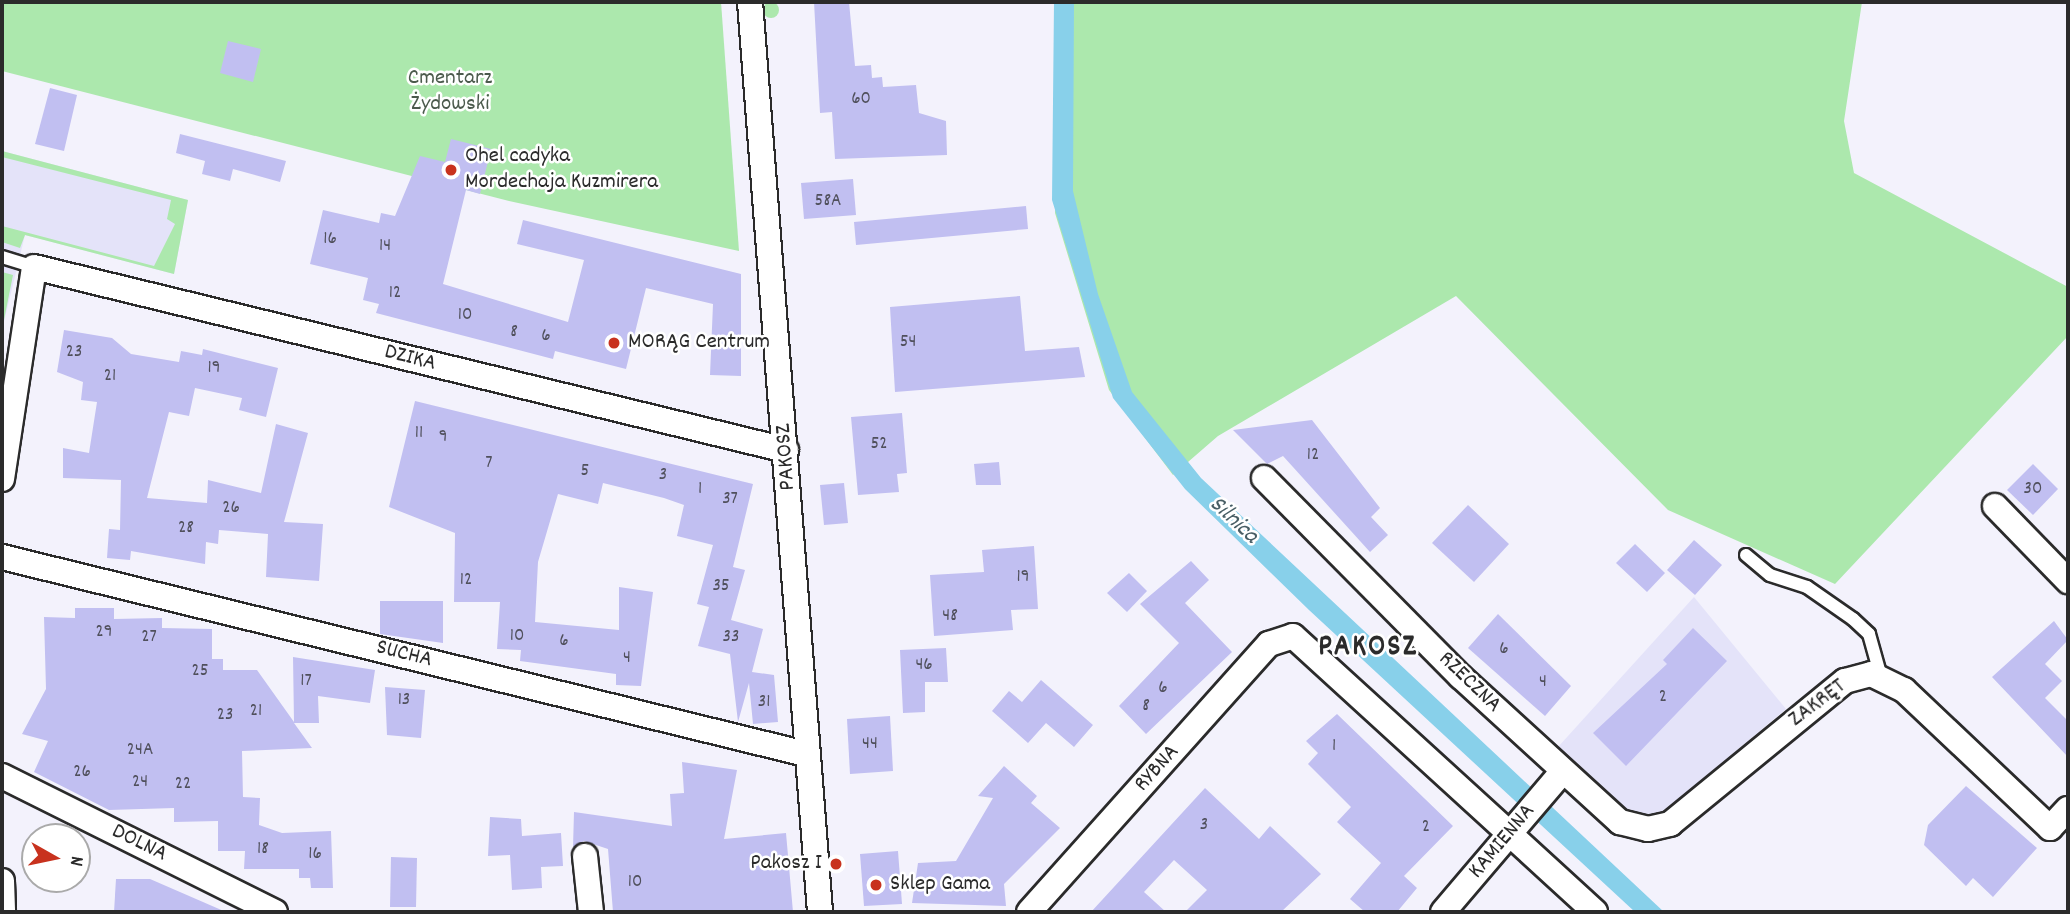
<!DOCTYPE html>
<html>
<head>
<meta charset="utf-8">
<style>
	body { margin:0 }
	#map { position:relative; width:2070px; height:914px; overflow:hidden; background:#f3f2fc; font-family:Dekko,sans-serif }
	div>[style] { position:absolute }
	.built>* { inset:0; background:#e4e3f9 }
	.green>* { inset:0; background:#ace8ad }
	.round { border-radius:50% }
	.water>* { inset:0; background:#88d0ea }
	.building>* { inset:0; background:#c1bff1 }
	.roads { filter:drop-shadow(2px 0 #2b2b2b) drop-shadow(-2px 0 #2b2b2b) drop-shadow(0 2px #2b2b2b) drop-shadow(0 -2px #2b2b2b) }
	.lane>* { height:12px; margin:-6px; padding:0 6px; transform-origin:6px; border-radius:6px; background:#fff }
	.street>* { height:24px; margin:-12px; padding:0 12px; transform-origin:12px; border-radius:12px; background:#fff }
	.dots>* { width:19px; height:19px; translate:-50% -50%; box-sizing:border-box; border:4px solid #fff; border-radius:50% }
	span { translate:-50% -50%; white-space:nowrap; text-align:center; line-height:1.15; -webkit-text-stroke:5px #fff; paint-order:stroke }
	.number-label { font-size:19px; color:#50505c }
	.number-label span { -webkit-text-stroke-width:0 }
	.park-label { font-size:23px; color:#4b5a4c }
	.poi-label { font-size:23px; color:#2b2b2b }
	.left { translate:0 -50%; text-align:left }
	.right { translate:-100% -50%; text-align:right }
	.street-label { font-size:23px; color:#2b2b2b }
	.water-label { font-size:24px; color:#475d64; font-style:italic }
	.district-label { font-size:30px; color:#2b2b2b; font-weight:700; letter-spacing:2px }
	.frame { position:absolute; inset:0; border:4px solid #2b2b2b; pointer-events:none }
	.north { position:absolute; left:21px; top:823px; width:70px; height:70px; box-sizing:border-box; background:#fff; border:2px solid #aaa; border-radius:50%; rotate:99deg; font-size:19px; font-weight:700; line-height:28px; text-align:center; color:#2b2b2b }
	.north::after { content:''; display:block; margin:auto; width:24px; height:32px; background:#c8321e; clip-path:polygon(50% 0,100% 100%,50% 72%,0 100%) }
</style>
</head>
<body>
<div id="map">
	<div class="built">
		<div style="clip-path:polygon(2px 151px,188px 200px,174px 274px,25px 235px,2px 330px)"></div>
		<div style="clip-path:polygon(1694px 597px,1786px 709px,1656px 818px,1631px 813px,1558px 747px)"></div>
	</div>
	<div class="green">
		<div style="clip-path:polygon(2px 2px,721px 2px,739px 251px,509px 201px,2px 71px)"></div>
		<div style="clip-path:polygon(1054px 2px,1862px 2px,1844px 121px,1854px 173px,2068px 287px,2068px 336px,1835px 584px,1668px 510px,1456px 296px,1218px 436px,1173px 475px,1109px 390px,1055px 213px)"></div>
		<div class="round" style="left:763px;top:2px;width:16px;height:16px"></div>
		<div style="clip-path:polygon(2px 151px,188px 200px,174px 274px,25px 235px,20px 248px,2px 242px,2px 226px,154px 266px,175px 224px,167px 219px,171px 200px,2px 157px)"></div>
		<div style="clip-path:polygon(2px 272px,13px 275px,2px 330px)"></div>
	</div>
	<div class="water">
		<div style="clip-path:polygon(1054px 2px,1074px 2px,1073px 191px,1098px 294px,1132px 392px,1201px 478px,1664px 912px,1635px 912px,1309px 610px,1185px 489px,1113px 398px,1052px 200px)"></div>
	</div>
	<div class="building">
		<div style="clip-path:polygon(814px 2px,849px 2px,855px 66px,871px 65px,872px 78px,882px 77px,883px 87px,916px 85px,919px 113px,946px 121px,947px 155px,835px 159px,832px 112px,820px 113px)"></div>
		<div style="clip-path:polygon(228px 41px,261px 49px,253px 82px,220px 73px)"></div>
		<div style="clip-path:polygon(50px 88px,77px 95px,64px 151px,35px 144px)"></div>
		<div style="clip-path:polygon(180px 134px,286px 161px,280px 182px,233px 169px,230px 181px,202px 174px,205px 161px,176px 153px)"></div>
		<div style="clip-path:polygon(451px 139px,491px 149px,480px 194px,466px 190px,443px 284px,568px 322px,584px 260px,517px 244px,523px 220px,741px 274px,741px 376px,710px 375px,713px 304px,646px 288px,626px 369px,555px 351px,553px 359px,376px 313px,379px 304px,363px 300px,368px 278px,310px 264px,323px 210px,379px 223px,381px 213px,395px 216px,420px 156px,445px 162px)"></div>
		<div style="clip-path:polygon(853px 179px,856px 215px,804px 219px,801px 183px)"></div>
		<div style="clip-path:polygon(1026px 206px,1028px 229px,856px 245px,854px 222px)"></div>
		<div style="clip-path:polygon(1020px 296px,1025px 351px,1079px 347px,1085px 377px,895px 392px,890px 307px)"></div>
		<div style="clip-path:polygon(64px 330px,112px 338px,131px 354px,179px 362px,181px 351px,202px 355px,203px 349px,278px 368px,266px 417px,239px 410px,242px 398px,195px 388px,189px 416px,169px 412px,147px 498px,207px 503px,208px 480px,261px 493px,276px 424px,308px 433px,284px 522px,323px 524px,319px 581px,266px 577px,268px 534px,219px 530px,218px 544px,206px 542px,205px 564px,131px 551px,130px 560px,107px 558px,109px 529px,120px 530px,121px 480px,63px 478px,63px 448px,89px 453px,97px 402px,81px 400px,83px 382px,57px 372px)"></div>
		<div style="clip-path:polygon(415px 401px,753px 484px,733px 567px,745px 570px,731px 620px,763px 629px,752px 672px,774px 675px,778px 722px,753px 724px,749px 683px,738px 722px,730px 654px,698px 646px,709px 607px,697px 604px,713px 545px,677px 536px,684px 505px,664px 498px,603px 483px,598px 504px,558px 494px,538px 562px,535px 622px,619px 630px,619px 587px,653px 592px,641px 686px,616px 685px,616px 674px,520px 661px,521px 650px,497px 649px,500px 602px,454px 602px,455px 533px,389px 507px)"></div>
		<div style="clip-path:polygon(902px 413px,907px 473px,897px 474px,899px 492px,858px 495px,851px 417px)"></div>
		<div style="clip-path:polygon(1312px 420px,1380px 508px,1371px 517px,1388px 535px,1370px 552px,1283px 456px,1267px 464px,1233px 430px)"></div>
		<div style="clip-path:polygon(999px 462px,1001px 485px,976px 485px,974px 464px)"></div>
		<div style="clip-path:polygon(2033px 464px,2058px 489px,2033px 515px,2007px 490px)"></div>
		<div style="clip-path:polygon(844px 483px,848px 523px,824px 525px,820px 485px)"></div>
		<div style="clip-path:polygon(1468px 505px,1509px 544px,1474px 582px,1432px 543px)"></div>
		<div style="clip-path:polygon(1694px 540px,1722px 565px,1695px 595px,1667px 570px)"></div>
		<div style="clip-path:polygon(1635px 544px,1665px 573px,1647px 592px,1616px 563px)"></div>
		<div style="clip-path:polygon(1034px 546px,1038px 609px,1011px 610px,1013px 630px,934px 636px,930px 575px,984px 572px,982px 550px)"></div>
		<div style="clip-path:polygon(1191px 561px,1209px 580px,1185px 603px,1232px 652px,1146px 734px,1119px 706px,1179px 643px,1140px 604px)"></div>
		<div style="clip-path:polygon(1129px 573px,1147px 591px,1127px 612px,1107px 593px)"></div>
		<div style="clip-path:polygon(380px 601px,443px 601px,443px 643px,380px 634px)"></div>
		<div style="clip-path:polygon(75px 608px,114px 608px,114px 619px,162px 618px,162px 628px,212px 629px,212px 659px,223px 659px,223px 670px,257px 670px,294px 722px,293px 657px,375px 670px,370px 703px,318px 696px,319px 723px,294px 723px,312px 748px,242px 751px,243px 797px,260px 798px,259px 825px,282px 833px,331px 831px,333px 888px,311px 888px,310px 878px,299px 878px,299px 869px,244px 869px,245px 851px,218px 851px,218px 821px,174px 822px,174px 808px,109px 810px,34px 772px,48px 741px,22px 734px,46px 689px,44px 617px,75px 618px)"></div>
		<div style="clip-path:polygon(1498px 614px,1571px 686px,1545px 716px,1468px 648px)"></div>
		<div style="clip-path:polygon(2054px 621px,2068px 640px,2045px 664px,2062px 681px,2045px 698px,2068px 721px,2068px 757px,1992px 677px)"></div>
		<div style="clip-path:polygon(1693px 628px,1727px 661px,1626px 766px,1593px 733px,1667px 664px,1663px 660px)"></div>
		<div style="clip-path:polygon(946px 648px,948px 682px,925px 682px,925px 712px,903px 713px,900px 650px)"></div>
		<div style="clip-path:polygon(1041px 680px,1093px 725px,1074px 747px,1046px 723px,1028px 743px,992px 711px,1009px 691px,1022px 702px)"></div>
		<div style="clip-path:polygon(385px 687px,425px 690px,421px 738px,387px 735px)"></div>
		<div style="clip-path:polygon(1337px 714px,1453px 826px,1404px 876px,1417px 888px,1397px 912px,1365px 912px,1350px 899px,1381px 863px,1337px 822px,1351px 807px,1308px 764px,1318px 753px,1306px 741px)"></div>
		<div style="clip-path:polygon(890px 716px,893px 771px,850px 774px,847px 719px)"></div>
		<div style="clip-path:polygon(682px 762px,737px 770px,724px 839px,786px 833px,793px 912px,613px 912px,608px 849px,584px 841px,573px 847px,574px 812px,672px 826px,670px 794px,684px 793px)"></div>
		<div style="clip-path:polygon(1004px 766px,1037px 796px,1031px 803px,1060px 828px,1004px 884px,1006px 906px,912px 903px,918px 863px,956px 861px,993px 798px,978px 796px)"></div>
		<div style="clip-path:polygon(1966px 786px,2037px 848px,1993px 897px,1973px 878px,1966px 886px,1924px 845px,1928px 825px)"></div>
		<div style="clip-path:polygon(1205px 788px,1259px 839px,1270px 826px,1321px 874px,1281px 912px,1185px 912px,1207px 890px,1174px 860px,1144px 892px,1166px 912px,1091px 912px)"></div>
		<div style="clip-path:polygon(490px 817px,521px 819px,522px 836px,561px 833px,563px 866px,541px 867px,542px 888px,512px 890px,510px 855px,488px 856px)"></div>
		<div style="clip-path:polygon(898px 851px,902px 904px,864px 906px,860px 854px)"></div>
		<div style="clip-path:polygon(391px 857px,417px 858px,416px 907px,390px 907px)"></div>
		<div style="clip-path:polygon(116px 879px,150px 879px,226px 912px,114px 912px)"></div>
	</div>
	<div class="roads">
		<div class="lane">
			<div style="left:2px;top:257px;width:34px;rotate:17deg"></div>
			<div style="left:1746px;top:555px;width:31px;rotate:40deg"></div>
			<div style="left:1770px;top:575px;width:39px;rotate:18deg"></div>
			<div style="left:1807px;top:587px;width:56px;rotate:34.8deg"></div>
			<div style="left:1853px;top:619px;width:22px;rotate:43deg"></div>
			<div style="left:1869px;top:634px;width:45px;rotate:74.4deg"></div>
		</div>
		<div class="street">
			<div style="left:750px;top:2px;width:913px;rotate:85.6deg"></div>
			<div style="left:1264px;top:478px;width:279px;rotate:45.3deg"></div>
			<div style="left:1460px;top:676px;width:217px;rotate:42.4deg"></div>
			<div style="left:1620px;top:822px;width:29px;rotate:14deg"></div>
			<div style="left:1648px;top:829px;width:23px;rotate:-13deg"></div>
			<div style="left:1670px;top:824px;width:226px;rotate:-39.3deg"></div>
			<div style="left:1845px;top:681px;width:27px;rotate:-15deg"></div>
			<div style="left:1871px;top:674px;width:37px;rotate:26deg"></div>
			<div style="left:1904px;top:690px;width:201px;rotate:43.4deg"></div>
			<div style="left:2050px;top:828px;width:26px;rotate:-47deg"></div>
			<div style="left:2px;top:479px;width:214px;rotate:-81.4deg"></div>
			<div style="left:34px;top:267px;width:774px;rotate:13.68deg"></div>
			<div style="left:1995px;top:506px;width:105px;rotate:45.8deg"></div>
			<div style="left:2px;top:557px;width:828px;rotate:13.77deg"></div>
			<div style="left:2px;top:776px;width:305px;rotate:26.5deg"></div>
			<div style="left:585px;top:856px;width:56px;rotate:83.9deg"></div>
			<div style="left:2px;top:881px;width:31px;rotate:88deg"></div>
			<div style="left:1029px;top:912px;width:360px;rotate:-48.2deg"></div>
			<div style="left:1269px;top:644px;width:25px;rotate:-18deg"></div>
			<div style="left:1293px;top:636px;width:409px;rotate:42.4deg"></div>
			<div style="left:1443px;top:912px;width:185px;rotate:-49.6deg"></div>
		</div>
	</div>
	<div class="dots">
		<div style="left:451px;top:170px;background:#c8321e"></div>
		<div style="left:614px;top:343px;background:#c8321e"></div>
		<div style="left:836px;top:864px;background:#c8321e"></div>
		<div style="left:876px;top:885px;background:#c8321e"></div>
	</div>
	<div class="number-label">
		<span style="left:861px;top:100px">60</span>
		<span style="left:828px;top:202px">58A</span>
		<span style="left:330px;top:240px">16</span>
		<span style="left:385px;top:247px">14</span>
		<span style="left:395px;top:294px">12</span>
		<span style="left:465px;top:316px">10</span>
		<span style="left:514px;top:333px">8</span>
		<span style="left:546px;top:337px">6</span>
		<span style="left:908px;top:343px">54</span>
		<span style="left:74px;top:353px">23</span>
		<span style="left:214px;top:369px">19</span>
		<span style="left:110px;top:377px">21</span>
		<span style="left:419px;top:434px">11</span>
		<span style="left:443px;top:438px">9</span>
		<span style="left:879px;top:445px">52</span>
		<span style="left:1313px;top:456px">12</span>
		<span style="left:489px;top:464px">7</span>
		<span style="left:585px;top:472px">5</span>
		<span style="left:663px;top:476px">3</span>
		<span style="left:700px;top:490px">1</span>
		<span style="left:2033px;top:490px">30</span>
		<span style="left:730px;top:500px">37</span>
		<span style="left:231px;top:509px">26</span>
		<span style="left:186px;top:529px">28</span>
		<span style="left:1023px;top:578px">19</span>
		<span style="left:466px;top:581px">12</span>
		<span style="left:721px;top:587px">35</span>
		<span style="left:950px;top:617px">48</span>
		<span style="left:104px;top:633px">29</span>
		<span style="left:517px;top:637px">10</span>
		<span style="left:149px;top:638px">27</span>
		<span style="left:731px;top:638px">33</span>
		<span style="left:564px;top:642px">6</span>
		<span style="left:1504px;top:650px">6</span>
		<span style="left:627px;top:659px">4</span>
		<span style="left:924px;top:666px">46</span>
		<span style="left:200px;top:672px">25</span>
		<span style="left:306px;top:682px">17</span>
		<span style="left:1543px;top:683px">4</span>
		<span style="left:1163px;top:689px">6</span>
		<span style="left:1663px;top:698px">2</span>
		<span style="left:404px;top:701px">13</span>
		<span style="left:764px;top:703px">31</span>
		<span style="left:1146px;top:707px">8</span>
		<span style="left:256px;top:712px">21</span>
		<span style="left:225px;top:716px">23</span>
		<span style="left:870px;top:745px">44</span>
		<span style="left:1334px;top:747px">1</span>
		<span style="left:140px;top:751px">24A</span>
		<span style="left:82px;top:773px">26</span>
		<span style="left:140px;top:783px">24</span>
		<span style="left:183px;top:785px">22</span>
		<span style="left:1204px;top:826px">3</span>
		<span style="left:1426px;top:828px">2</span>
		<span style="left:263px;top:850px">18</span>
		<span style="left:315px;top:855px">16</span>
		<span style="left:635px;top:883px">10</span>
	</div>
	<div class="park-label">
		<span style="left:450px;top:92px">Cmentarz<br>Żydowski</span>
	</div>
	<div class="poi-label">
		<span class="left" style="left:465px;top:170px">Ohel cadyka<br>Mordechaja Kuzmirera</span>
		<span class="left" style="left:628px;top:343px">MORĄG Centrum</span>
		<span class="right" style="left:822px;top:864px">Pakosz I</span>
		<span class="left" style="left:890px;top:885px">Sklep Gama</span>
	</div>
	<div class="street-label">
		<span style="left:410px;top:359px;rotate:14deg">DZIKA</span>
		<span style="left:787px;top:457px;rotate:-94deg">PAKOSZ</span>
		<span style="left:404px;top:655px;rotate:14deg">SUCHA</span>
		<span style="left:1469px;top:683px;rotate:44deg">RZECZNA</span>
		<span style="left:1818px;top:704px;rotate:-37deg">ZAKRĘT</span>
		<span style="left:1158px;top:769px;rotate:-48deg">RYBNA</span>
		<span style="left:1503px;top:842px;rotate:-50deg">KAMIENNA</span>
		<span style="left:139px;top:844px;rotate:26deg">DOLNA</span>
	</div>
	<div class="water-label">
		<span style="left:1233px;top:521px;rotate:43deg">Silnica</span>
	</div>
	<div class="district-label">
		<span style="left:1368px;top:649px">PAKOSZ</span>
	</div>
	<div class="frame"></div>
	<div class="north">N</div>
</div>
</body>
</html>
